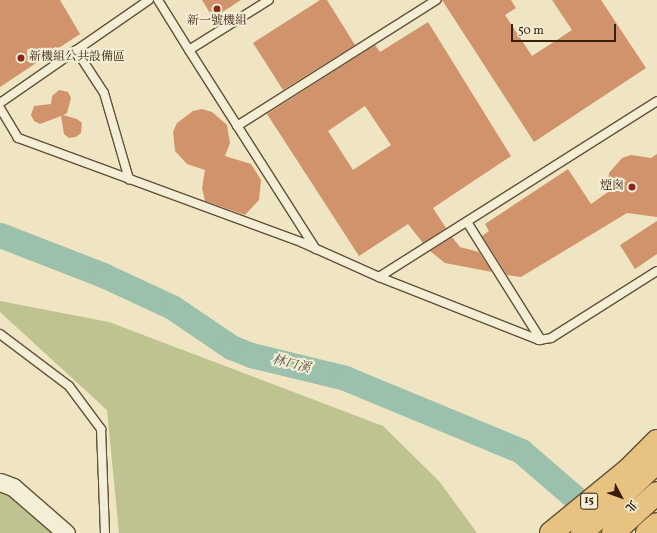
<!DOCTYPE html>
<html>
<head>
<meta charset="utf-8">
<style>
	body { margin:0 }
	#map { position:relative; width:657px; height:533px; overflow:hidden; background:#efe5c2; font-family:Vollkorn,"Noto Serif TC",serif }
	div>[style] { position:absolute }
	.green>* { inset:0; background:#bec390 }
	.river>* { height:25px; margin:-12.5px; padding:0 12.5px; transform-origin:12.5px; border-radius:12.5px; background:#9bc0ac }
	.building>* { inset:0; background:#d1936c }
	.roads { filter:drop-shadow(1px 0 #645038) drop-shadow(-1px 0 #645038) drop-shadow(0 1px #645038) drop-shadow(0 -1px #645038) }
	.lane>* { height:8px; margin:-4px; padding:0 4px; transform-origin:4px; border-radius:4px; background:#f5eed7 }
	.street>* { height:17px; margin:-8.5px; padding:0 8.5px; transform-origin:8.5px; border-radius:8.5px; background:#f5eed7 }
	.primary>* { height:22px; margin:-11px; padding:0 11px; transform-origin:11px; border-radius:11px; background:#e8c281 }
	.highway>* { height:22px; margin:-11px; padding:0 11px; transform-origin:11px; border-radius:11px; background:#e8c281 }
	.dots>* { width:11px; height:11px; translate:-50% -50%; box-sizing:border-box; border:2px solid #f5eed7; border-radius:50% }
	span { translate:-50% -50%; white-space:nowrap; text-align:center; line-height:1.15; -webkit-text-stroke:4px #f5eed7; paint-order:stroke }
	.shield-label span { padding:1px 3px; background:#f5eed7; border:1px solid; border-radius:3px; -webkit-text-stroke-width:0 }
	.shield-label { font-size:11px; color:#351e0a; font-weight:700 }
	.poi-label { font-size:12px; color:#351e0a }
	.left { translate:0 -50%; text-align:left }
	.right { translate:-100% -50%; text-align:right }
	.water-label { font-size:13px; color:#544f3b; font-style:italic }
	.north { position:absolute; left:601px; top:477px; width:40px; height:40px; -webkit-text-stroke:3px #f5eed7; paint-order:stroke; rotate:131deg; font-size:11px; font-weight:700; line-height:16px; text-align:center; color:#351e0a }
	.north::after { content:''; display:block; margin:auto; width:14px; height:18px; background:#351e0a; clip-path:polygon(50% 0,100% 100%,50% 72%,0 100%) }
	.scale { position:absolute; left:511px; top:24px; width:105px; height:18px; box-sizing:border-box; border:2px solid #351e0a; border-top:0; padding-left:5px; font-size:12px; line-height:14px; white-space:nowrap; color:#351e0a; -webkit-text-stroke:3px #f5eed7; paint-order:stroke }
</style>
</head>
<body>
<div id="map">
	<div class="green">
		<div style="clip-path:polygon(0 301px,109px 322px,383px 426px,439px 481px,477px 533px,119px 533px,107px 410px,0 312px)"></div>
		<div style="clip-path:polygon(0 486px,64px 533px,0 533px)"></div>
	</div>
	<div class="river">
		<div style="left:0;top:235px;width:110px;rotate:21.2deg"></div>
		<div style="left:103px;top:275px;width:76px;rotate:24.9deg"></div>
		<div style="left:172px;top:307px;width:71px;rotate:34.1deg"></div>
		<div style="left:231px;top:347px;width:22px;rotate:22deg"></div>
		<div style="left:251px;top:355px;width:97px;rotate:13.7deg"></div>
		<div style="left:345px;top:378px;width:191px;rotate:22.5deg"></div>
		<div style="left:521px;top:451px;width:75px;rotate:40.7deg"></div>
	</div>
	<div class="building">
		<div style="clip-path:polygon(0 0,60px 0,80px 34px,0 87px)"></div>
		<div style="clip-path:polygon(202px 0,241px 0,213px 18px)"></div>
		<div style="clip-path:polygon(320px 0,327px 0,355px 45px,283px 90px,253px 43px)"></div>
		<div style="clip-path:polygon(442px 0,511px 0,516px 8px,505px 15px,532px 56px,572px 30px,552px 0,601px 0,646px 68px,534px 142px)"></div>
		<div style="clip-path:polygon(evenodd,428px 22px,511px 156px,433px 208px,446px 228px,423px 243px,408px 224px,359px 256px,267px 114px,375px 45px,380px 52px,428px 22px,365px 106px,391px 145px,353px 170px,328px 131px,365px 106px)"></div>
		<div style="clip-path:polygon(59px 90px,68px 92px,71px 98px,67px 113px,63px 115px,77px 119px,82px 123px,81px 133px,76px 137px,69px 138px,64px 134px,61px 116px,40px 124px,34px 121px,31px 115px,34px 106px,51px 104px,52px 96px)"></div>
		<div style="clip-path:polygon(202px 109px,212px 112px,227px 125px,230px 143px,225px 156px,251px 164px,261px 180px,259px 200px,245px 215px,205px 201px,202px 188px,205px 170px,187px 164px,175px 151px,173px 132px,177px 123px,193px 111px)"></div>
		<div style="clip-path:polygon(657px 154px,657px 217px,627px 213px,521px 277px,507px 275px,482px 236px,489px 231px,485px 224px,568px 169px,591px 204px,608px 192px,609px 173px,622px 158px,631px 155px,651px 158px)"></div>
		<div style="clip-path:polygon(657px 221px,657px 254px,635px 269px,620px 245px)"></div>
		<div style="clip-path:polygon(452px 237px,460px 247px,479px 252px,492px 272px,445px 263px,430px 251px)"></div>
	</div>
	<div class="roads">
		<div class="lane">
			<div style="left:158px;top:0;width:59px;rotate:58.2deg"></div>
			<div style="left:189px;top:50px;width:94px;rotate:-32deg"></div>
			<div style="left:76px;top:50px;width:51px;rotate:56.9deg"></div>
			<div style="left:104px;top:93px;width:90px;rotate:73.8deg"></div>
			<div style="left:189px;top:50px;width:236px;rotate:57.5deg"></div>
			<div style="left:0;top:103px;width:181px;rotate:-34.7deg"></div>
			<div style="left:0;top:108px;width:35px;rotate:59deg"></div>
			<div style="left:18px;top:138px;width:304px;rotate:20.2deg"></div>
			<div style="left:303px;top:243px;width:83px;rotate:24.1deg"></div>
			<div style="left:379px;top:277px;width:172px;rotate:21.5deg"></div>
			<div style="left:539px;top:340px;width:12px;rotate:-9deg"></div>
			<div style="left:551px;top:338px;width:125px;rotate:-32.3deg"></div>
			<div style="left:237px;top:126px;width:236px;rotate:-32.3deg"></div>
			<div style="left:467px;top:222px;width:139px;rotate:57.9deg"></div>
			<div style="left:379px;top:277px;width:329px;rotate:-32.3deg"></div>
			<div style="left:0;top:334px;width:86px;rotate:37deg"></div>
			<div style="left:69px;top:386px;width:54px;rotate:53.3deg"></div>
			<div style="left:101px;top:429px;width:104px;rotate:87.8deg"></div>
		</div>
		<div class="street">
			<div style="left:0;top:482px;width:14px;rotate:21deg"></div>
			<div style="left:13px;top:487px;width:70px;rotate:41deg"></div>
		</div>
		<div class="primary">
			<div style="left:551px;top:533px;width:99px;rotate:-39.3deg"></div>
			<div style="left:628px;top:470px;width:41px;rotate:-45deg"></div>
			<div style="left:647px;top:533px;width:13px;rotate:-42deg"></div>
		</div>
		<div class="highway">
			<div style="left:582px;top:533px;width:103px;rotate:-43.4deg"></div>
			<div style="left:613px;top:533px;width:59px;rotate:-42.3deg"></div>
		</div>
	</div>
	<div class="dots">
		<div style="left:217px;top:9px;background:#8f2418"></div>
		<div style="left:21px;top:58px;background:#8f2418"></div>
		<div style="left:632px;top:187px;background:#8f2418"></div>
	</div>
	<div class="shield-label">
		<span style="left:589px;top:501px">15</span>
	</div>
	<div class="poi-label">
		<span style="left:217px;top:22px">新一號機組</span>
		<span class="left" style="left:29px;top:58px">新機組公共設備區</span>
		<span class="right" style="left:624px;top:187px">煙囪</span>
	</div>
	<div class="water-label">
		<span style="left:291px;top:365px;rotate:14deg">林口溪</span>
	</div>
	<div class="north">北</div>
	<div class="scale">50 m</div>
</div>
</body>
</html>
